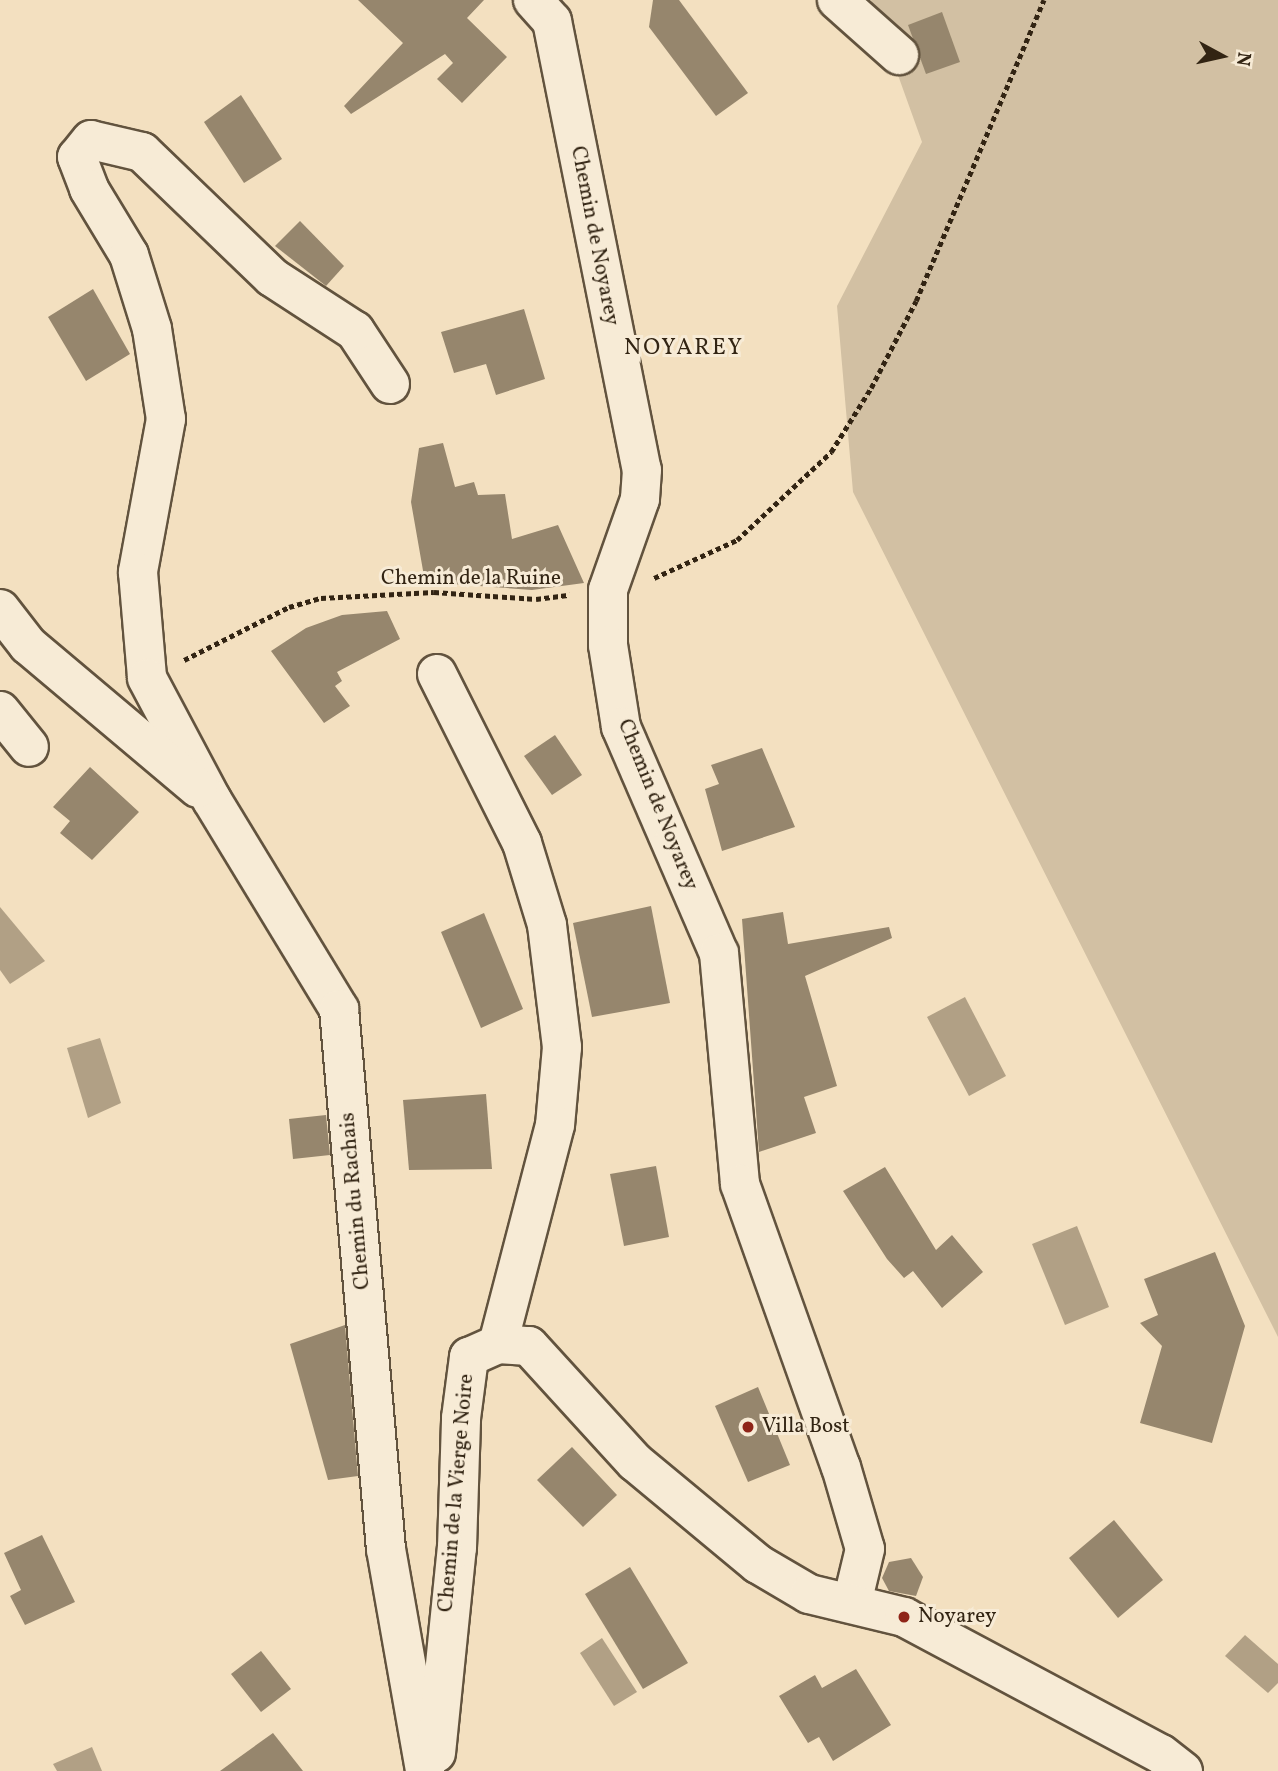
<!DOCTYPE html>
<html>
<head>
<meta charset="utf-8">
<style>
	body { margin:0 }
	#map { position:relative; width:1278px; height:1771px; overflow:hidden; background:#f3e0c0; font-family:Vollkorn,serif }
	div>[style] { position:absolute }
	.green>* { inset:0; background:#d2c0a3 }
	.water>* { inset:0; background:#b1a085 }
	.building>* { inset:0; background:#96866d }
	.path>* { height:4.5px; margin-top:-2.25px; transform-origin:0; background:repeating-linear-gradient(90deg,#322413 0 5px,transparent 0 8.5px) }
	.roads { filter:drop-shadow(2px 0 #62533e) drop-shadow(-2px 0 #62533e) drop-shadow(0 2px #62533e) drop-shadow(0 -2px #62533e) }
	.minor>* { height:38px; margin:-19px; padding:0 19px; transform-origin:19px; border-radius:19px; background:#f7ebd6 }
	.dots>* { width:19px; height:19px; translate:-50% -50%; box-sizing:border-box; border:4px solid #f7ebd6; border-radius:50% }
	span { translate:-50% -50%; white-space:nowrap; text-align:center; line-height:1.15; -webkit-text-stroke:6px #f7ebd6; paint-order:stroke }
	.street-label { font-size:21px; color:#322413 }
	.poi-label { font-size:21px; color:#322413 }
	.left { translate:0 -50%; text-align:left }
	.neighbourhood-label { font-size:23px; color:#322413; letter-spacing:2px }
	.north { position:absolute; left:1187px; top:21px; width:70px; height:70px; -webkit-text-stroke:5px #f7ebd6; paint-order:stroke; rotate:98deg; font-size:19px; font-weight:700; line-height:28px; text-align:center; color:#322413 }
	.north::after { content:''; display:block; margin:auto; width:24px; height:32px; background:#322413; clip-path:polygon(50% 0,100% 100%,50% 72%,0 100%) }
</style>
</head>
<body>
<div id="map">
	<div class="green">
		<div style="clip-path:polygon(871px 0,1278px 0,1278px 1337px,853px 492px,837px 306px,922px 142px)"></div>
	</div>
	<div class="water">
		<div style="clip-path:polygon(0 907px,45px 961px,10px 984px,0 970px)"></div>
		<div style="clip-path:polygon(965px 997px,1006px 1076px,969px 1096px,927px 1017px)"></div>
		<div style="clip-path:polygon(100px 1038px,121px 1103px,88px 1118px,67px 1048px)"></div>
		<div style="clip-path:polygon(1077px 1226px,1109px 1307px,1065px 1325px,1032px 1244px)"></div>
		<div style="clip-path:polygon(1245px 1635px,1278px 1664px,1278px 1683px,1268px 1693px,1225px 1656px)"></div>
		<div style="clip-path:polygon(602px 1638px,637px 1692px,614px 1706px,580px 1653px)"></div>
		<div style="clip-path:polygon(92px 1747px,102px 1771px,57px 1771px,53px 1764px)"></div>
	</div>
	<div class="building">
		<div style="clip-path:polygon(358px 0,484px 0,467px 18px,507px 57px,462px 103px,437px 79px,453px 63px,445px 54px,351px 114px,344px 106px,403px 43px)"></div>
		<div style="clip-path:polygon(653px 0,679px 0,748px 93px,716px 116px,649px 27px)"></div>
		<div style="clip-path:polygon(942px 12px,960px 62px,926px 74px,908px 25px)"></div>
		<div style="clip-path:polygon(241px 95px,282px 159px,244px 183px,204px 122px)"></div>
		<div style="clip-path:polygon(300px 221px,344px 266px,326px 286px,275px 246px)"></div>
		<div style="clip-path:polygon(93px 289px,130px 354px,86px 381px,48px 317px)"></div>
		<div style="clip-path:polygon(524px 309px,545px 379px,496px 395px,486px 364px,454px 373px,441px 332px)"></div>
		<div style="clip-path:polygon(443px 443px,455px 487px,474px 482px,478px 495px,505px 494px,512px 539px,558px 525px,584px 583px,532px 590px,425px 582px,411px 502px,419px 448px)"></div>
		<div style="clip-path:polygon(387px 611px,400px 639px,337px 672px,342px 681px,335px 686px,350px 706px,324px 723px,271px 651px,306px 628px,342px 615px)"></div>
		<div style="clip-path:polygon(555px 735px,582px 775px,552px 795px,524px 756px)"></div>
		<div style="clip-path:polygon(762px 748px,795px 827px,722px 851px,705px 789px,719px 784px,711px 765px)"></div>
		<div style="clip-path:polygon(90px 767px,139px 812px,92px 860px,60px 833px,70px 821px,53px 807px)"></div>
		<div style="clip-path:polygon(651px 906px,670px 1003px,592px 1017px,573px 923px)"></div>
		<div style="clip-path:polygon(783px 912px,788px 944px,889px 927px,892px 938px,805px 976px,837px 1086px,804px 1097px,816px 1133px,759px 1152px,742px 919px)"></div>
		<div style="clip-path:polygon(484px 913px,523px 1009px,481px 1028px,441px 932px)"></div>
		<div style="clip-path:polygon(486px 1094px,492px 1169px,409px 1170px,403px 1100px)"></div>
		<div style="clip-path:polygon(326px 1115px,330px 1155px,293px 1159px,289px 1119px)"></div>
		<div style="clip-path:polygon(656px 1166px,669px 1237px,624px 1246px,610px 1174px)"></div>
		<div style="clip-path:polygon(885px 1167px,936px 1250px,952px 1235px,983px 1272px,942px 1308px,913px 1271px,904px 1278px,887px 1259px,843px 1191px)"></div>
		<div style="clip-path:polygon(1215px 1252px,1245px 1326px,1212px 1443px,1140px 1423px,1162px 1346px,1140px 1323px,1158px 1315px,1144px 1279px)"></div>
		<div style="clip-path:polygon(345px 1325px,358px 1476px,328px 1480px,290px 1344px)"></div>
		<div style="clip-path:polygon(758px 1387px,790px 1465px,748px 1482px,715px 1406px)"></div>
		<div style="clip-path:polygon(572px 1447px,617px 1495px,583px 1527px,537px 1480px)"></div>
		<div style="clip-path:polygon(1114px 1520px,1163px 1580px,1118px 1618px,1069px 1558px)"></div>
		<div style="clip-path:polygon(42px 1535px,75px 1602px,25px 1625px,10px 1596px,21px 1590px,4px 1553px)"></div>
		<div style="clip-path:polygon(911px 1558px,923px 1577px,916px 1596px,889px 1591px,882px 1578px,889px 1562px)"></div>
		<div style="clip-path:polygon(630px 1567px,688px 1663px,643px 1689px,585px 1594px)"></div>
		<div style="clip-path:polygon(261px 1651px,291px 1689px,261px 1712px,231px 1674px)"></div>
		<div style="clip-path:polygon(856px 1669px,891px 1725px,833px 1761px,819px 1737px,808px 1743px,779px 1696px,815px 1675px,822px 1688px)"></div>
		<div style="clip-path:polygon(273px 1733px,303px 1771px,220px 1771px)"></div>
	</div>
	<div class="path">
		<div style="left:654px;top:578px;width:91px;rotate:-24.6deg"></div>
		<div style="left:737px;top:540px;width:129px;rotate:-43.1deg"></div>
		<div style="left:831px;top:452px;width:75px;rotate:-58deg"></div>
		<div style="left:871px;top:388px;width:98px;rotate:-62.7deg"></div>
		<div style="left:916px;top:301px;width:327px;rotate:-67deg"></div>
		<div style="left:184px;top:660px;width:118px;rotate:-26.8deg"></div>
		<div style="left:289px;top:607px;width:33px;rotate:-16deg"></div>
		<div style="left:321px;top:598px;width:113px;rotate:-3deg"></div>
		<div style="left:434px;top:592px;width:102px;rotate:3.9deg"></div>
		<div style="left:536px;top:599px;width:34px;rotate:-7deg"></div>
	</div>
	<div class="roads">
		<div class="minor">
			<div style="left:533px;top:0;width:28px;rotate:48deg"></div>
			<div style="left:552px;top:21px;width:458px;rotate:78.7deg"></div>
			<div style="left:642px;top:470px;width:29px;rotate:94deg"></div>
			<div style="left:640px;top:499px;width:96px;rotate:109.4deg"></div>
			<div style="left:608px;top:590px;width:55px;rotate:90deg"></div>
			<div style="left:608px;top:645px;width:83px;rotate:81deg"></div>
			<div style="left:621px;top:727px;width:246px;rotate:66.6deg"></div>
			<div style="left:719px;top:953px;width:232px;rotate:84.8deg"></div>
			<div style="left:740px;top:1184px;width:300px;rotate:70.4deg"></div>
			<div style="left:841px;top:1467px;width:85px;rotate:73.7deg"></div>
			<div style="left:865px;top:1549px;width:56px;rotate:103.5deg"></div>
			<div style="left:837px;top:0;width:83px;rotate:41.6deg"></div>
			<div style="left:390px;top:384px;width:64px;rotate:-123.4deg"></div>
			<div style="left:355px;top:331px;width:99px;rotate:-147deg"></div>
			<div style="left:272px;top:277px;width:180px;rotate:-136.1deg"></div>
			<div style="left:142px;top:152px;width:52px;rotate:-166.8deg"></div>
			<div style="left:91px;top:140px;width:22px;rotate:129deg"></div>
			<div style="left:77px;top:157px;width:34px;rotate:69deg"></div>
			<div style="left:89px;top:189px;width:77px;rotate:58.8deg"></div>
			<div style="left:129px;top:255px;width:77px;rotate:72.7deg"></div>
			<div style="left:152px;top:329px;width:91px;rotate:81.2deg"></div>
			<div style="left:166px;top:419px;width:156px;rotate:100.4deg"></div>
			<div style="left:138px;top:572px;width:106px;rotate:85.1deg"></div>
			<div style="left:147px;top:678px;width:138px;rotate:62deg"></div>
			<div style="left:212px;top:800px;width:245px;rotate:58.7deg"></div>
			<div style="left:339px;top:1009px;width:542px;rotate:85.03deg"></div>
			<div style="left:386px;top:1549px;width:225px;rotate:80deg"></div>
			<div style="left:0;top:609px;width:46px;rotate:52.1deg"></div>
			<div style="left:28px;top:645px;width:222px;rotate:40.1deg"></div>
			<div style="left:437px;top:674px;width:189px;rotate:63.3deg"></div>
			<div style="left:522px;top:843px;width:86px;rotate:73deg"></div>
			<div style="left:547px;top:925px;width:123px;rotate:83deg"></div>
			<div style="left:562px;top:1047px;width:78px;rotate:95.1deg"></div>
			<div style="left:555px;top:1125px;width:226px;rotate:104.6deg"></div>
			<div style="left:0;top:711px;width:46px;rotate:51.1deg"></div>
			<div style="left:436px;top:1753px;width:206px;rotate:-84.2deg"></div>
			<div style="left:457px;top:1548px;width:130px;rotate:-88.2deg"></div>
			<div style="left:461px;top:1418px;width:62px;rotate:-82.5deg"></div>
			<div style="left:469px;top:1357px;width:32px;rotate:-24deg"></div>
			<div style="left:498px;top:1344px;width:31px;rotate:4deg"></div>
			<div style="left:529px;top:1346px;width:157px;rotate:47.6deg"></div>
			<div style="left:635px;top:1462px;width:160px;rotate:39.7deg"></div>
			<div style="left:758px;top:1564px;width:59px;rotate:30.5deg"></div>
			<div style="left:809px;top:1594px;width:98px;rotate:13.6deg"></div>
			<div style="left:904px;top:1617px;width:291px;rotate:28.1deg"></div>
			<div style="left:1161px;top:1754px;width:28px;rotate:38deg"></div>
		</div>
	</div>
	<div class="dots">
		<div style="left:748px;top:1427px;background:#8f2418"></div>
		<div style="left:904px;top:1617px;background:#8f2418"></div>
	</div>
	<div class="street-label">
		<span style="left:594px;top:236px;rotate:79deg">Chemin de Noyarey</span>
		<span style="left:471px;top:579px">Chemin de la Ruine</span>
		<span style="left:657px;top:805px;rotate:68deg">Chemin de Noyarey</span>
		<span style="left:356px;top:1201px;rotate:-95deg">Chemin du Rachais</span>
		<span style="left:457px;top:1493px;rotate:-85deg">Chemin de la Vierge Noire</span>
	</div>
	<div class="poi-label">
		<span class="left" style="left:762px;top:1427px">Villa Bost</span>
		<span class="left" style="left:918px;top:1617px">Noyarey</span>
	</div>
	<div class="neighbourhood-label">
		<span style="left:684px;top:348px">NOYAREY</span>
	</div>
	<div class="north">N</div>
</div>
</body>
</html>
